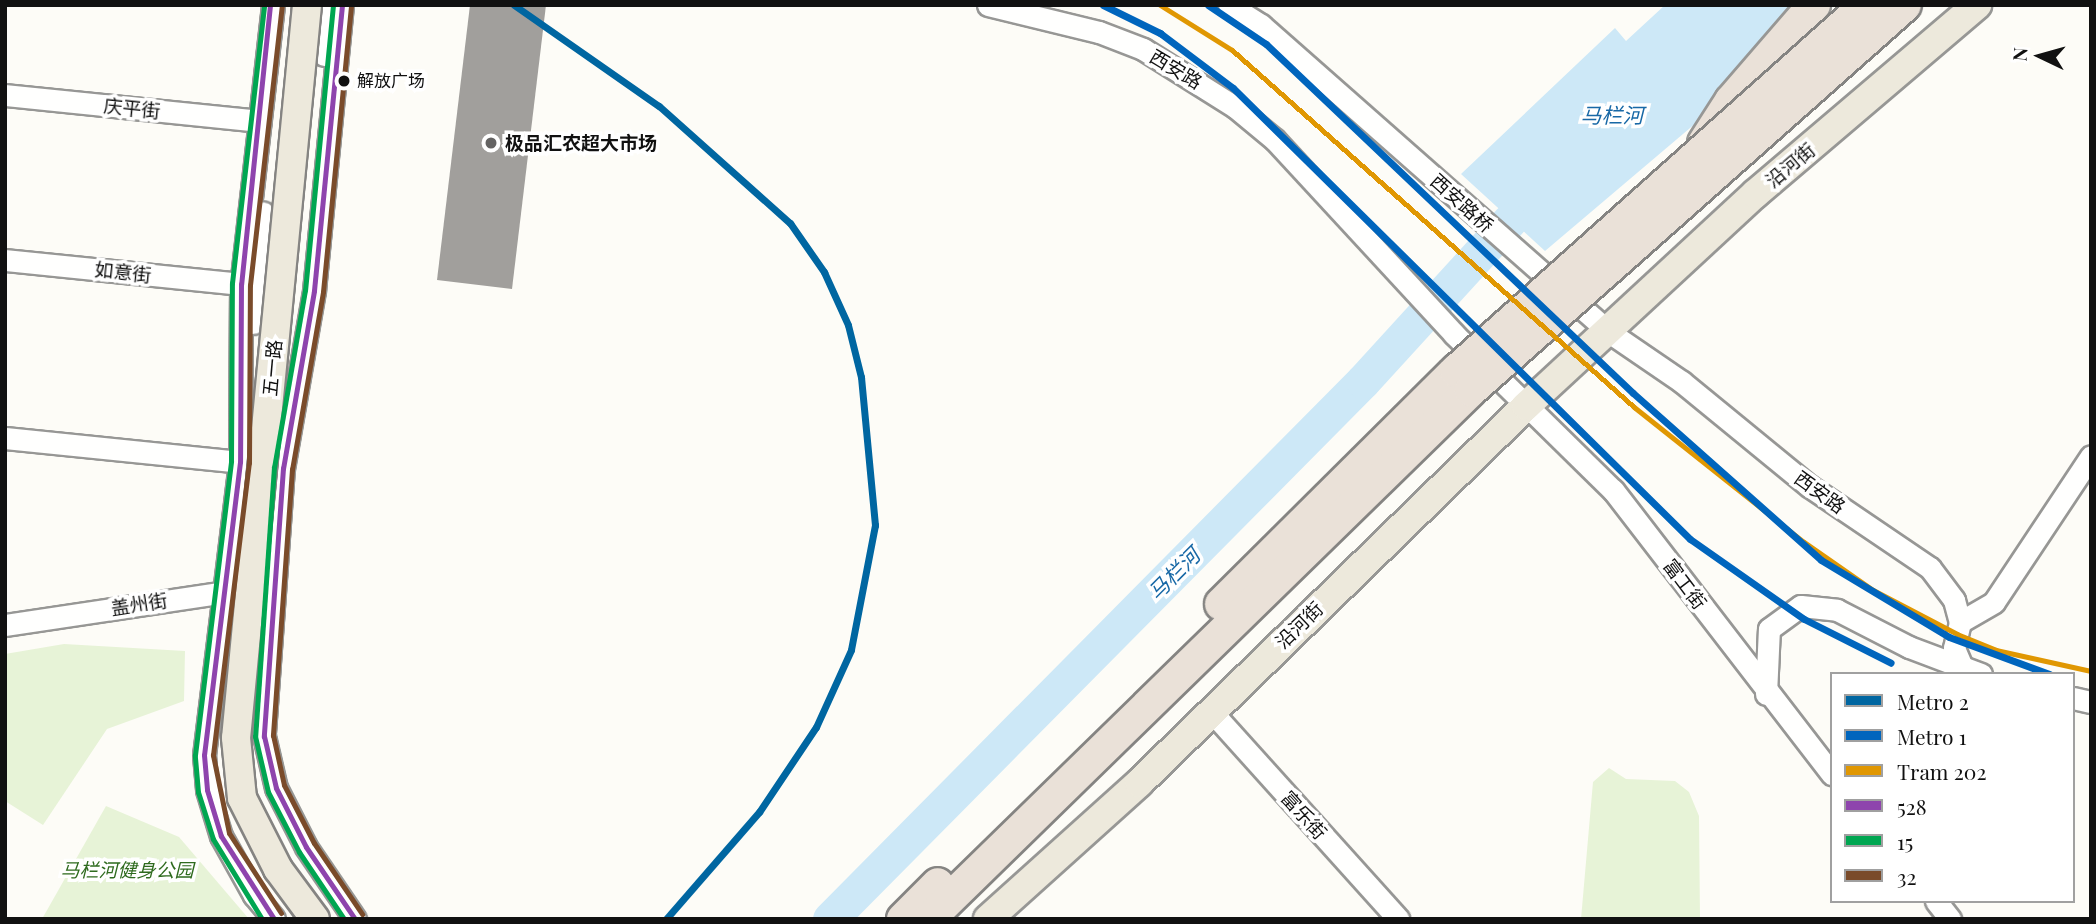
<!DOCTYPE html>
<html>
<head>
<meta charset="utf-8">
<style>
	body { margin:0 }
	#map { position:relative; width:2096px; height:924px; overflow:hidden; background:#fdfcf7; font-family:"Playfair Display","Noto Sans SC",serif }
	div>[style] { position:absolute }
	.green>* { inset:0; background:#e7f3d7 }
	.water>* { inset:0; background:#cde8f7 }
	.river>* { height:35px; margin:-17.5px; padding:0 17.5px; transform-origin:17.5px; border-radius:17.5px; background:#cde8f7 }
	.building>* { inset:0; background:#a19f9c }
	.roads { filter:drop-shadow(2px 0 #979795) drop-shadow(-2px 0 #979795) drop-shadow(0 2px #979795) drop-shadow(0 -2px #979795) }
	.minor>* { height:21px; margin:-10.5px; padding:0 10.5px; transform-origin:10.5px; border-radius:10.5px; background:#fffffe }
	.major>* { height:28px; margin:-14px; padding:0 14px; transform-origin:14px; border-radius:14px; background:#ede9dc }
	.highway>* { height:32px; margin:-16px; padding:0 16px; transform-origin:16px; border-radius:16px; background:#eae1d8 }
	.bridges { filter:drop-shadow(2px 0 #858482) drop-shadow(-2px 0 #858482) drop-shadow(0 2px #858482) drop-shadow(0 -2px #858482) }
	.major-bridge>* { height:28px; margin:-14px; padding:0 14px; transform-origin:14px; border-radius:14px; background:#ede9dc }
	.highway-bridge>* { height:32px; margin:-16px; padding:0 16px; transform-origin:16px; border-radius:16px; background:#eae1d8 }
	.bus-1>* { height:5px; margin:-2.5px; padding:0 2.5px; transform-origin:2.5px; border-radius:2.5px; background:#8e44ad }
	.bus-2>* { height:5px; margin:-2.5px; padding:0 2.5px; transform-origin:2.5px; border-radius:2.5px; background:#00a651 }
	.bus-3>* { height:5px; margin:-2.5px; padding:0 2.5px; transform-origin:2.5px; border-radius:2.5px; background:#7a4b2a }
	.tram-1>* { height:5px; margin:-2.5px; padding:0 2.5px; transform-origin:2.5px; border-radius:2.5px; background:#e09702 }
	.metro-1>* { height:7px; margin:-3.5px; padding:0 3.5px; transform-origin:3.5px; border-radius:3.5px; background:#0066a1 }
	.metro-2>* { height:7px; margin:-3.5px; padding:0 3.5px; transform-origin:3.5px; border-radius:3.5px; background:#0065bd }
	.dots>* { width:19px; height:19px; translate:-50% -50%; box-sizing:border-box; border:4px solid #fff; border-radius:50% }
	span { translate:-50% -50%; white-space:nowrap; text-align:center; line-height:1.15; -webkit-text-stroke:7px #fff; paint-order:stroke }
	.bus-label { font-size:17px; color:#111 }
	.left { translate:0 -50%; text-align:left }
	.street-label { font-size:19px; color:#111 }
	.poi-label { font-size:19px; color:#111; font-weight:700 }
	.park-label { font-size:19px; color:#2f6b1f; font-style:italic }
	.water-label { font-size:21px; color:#1768a6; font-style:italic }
	.frame { position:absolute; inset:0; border:7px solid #111; pointer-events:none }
	.legend { position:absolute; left:1830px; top:672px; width:245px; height:231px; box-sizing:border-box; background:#fff; border:2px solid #a0a0a0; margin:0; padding:9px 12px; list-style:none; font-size:21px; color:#111 }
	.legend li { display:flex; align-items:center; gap:14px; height:35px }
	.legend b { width:35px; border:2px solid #a0a0a0 }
	.north { position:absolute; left:2005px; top:21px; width:70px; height:70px; -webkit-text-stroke:5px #fff; paint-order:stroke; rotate:275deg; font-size:19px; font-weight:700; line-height:28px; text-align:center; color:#111 }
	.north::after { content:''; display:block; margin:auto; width:24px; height:32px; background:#111; clip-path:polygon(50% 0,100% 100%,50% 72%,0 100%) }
</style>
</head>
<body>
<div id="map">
	<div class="green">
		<div style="clip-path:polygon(64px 644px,185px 651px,184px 701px,107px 729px,43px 825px,5px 801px,5px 654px)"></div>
		<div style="clip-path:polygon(1609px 768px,1626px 779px,1675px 781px,1689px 792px,1699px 816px,1700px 919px,1581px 919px,1593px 782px)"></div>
		<div style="clip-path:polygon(106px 806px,179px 837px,249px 919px,42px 919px)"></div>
	</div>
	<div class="water">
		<div style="clip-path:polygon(1665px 5px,1835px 5px,1545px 251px,1461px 174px,1615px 28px,1626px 41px)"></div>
	</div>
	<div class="river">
		<div style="left:830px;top:919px;width:757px;rotate:-45.27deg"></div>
		<div style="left:1363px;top:381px;width:217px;rotate:-47.6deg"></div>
	</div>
	<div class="building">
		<div style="clip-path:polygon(470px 5px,546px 5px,512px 289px,437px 280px)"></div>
	</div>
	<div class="roads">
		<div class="minor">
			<div style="left:273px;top:5px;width:281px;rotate:96.5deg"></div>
			<div style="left:241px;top:284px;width:178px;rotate:90.3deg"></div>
			<div style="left:240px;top:462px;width:295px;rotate:97deg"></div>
			<div style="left:204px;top:755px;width:35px;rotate:85deg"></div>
			<div style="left:207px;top:790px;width:48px;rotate:73.1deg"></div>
			<div style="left:221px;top:836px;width:68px;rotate:60.8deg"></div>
			<div style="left:254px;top:895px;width:31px;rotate:50deg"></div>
			<div style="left:323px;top:5px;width:50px;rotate:88.9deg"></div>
			<div style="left:342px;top:5px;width:287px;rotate:95.6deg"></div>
			<div style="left:314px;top:291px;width:180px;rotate:99.9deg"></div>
			<div style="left:283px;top:468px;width:269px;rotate:94.1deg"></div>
			<div style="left:264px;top:736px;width:53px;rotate:77deg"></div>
			<div style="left:276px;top:788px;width:66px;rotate:63deg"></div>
			<div style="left:306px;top:847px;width:87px;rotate:55.8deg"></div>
			<div style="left:988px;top:5px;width:114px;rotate:13.7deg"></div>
			<div style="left:1099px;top:32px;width:47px;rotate:21.1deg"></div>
			<div style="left:1143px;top:49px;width:109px;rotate:32.2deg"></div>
			<div style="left:1235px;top:107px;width:52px;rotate:39.5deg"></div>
			<div style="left:1275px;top:140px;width:264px;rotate:47.3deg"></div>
			<div style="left:1454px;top:334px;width:223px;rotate:44.5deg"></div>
			<div style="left:1613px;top:490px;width:359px;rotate:52.4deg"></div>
			<div style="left:1229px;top:5px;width:38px;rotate:32deg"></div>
			<div style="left:1261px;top:25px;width:464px;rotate:41.4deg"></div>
			<div style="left:1609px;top:332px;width:88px;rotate:34.4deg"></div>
			<div style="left:1682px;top:382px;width:164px;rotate:39.3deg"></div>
			<div style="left:1809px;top:486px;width:146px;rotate:34.1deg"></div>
			<div style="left:1930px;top:568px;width:40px;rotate:53deg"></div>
			<div style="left:1954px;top:600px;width:23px;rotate:75deg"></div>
			<div style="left:1960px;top:622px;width:27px;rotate:103deg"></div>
			<div style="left:1954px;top:648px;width:21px;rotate:67deg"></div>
			<div style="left:5px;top:95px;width:256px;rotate:5.8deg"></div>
			<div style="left:5px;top:260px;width:237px;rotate:5.8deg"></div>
			<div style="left:253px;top:323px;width:111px;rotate:-84.9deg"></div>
			<div style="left:5px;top:438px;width:236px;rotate:5.8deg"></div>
			<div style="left:240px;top:462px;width:13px;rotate:-86deg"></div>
			<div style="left:1960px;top:622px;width:39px;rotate:-30deg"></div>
			<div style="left:1994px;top:602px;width:175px;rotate:-56.4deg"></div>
			<div style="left:5px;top:625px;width:237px;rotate:-8.5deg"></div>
			<div style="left:1766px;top:694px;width:65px;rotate:-87.4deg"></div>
			<div style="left:1769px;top:629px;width:39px;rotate:-36deg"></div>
			<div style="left:1801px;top:606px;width:36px;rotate:6deg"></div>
			<div style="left:1837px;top:610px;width:81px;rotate:27.2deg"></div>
			<div style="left:1909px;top:647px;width:77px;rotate:20.6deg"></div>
			<div style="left:2073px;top:698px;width:18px;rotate:13deg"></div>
			<div style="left:1211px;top:711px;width:280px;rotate:48deg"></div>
			<div style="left:1936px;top:901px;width:23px;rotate:52deg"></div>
		</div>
		<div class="major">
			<div style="left:988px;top:919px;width:203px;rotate:-42deg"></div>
			<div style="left:1139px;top:783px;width:540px;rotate:-44.25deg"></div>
			<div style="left:1526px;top:406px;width:312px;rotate:-42.8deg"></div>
			<div style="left:1755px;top:194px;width:292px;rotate:-40.4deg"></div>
		</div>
		<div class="highway">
			<div style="left:1704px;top:143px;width:50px;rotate:-57.3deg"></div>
			<div style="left:1731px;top:101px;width:127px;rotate:-49.2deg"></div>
		</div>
	</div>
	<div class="bridges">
		<div class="major-bridge">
			<div style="left:307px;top:5px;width:736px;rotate:95.53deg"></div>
			<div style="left:236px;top:738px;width:60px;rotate:84.3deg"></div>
			<div style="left:242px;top:798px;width:80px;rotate:63.1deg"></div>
			<div style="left:278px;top:869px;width:62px;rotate:53.5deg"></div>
		</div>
		<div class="highway-bridge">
			<div style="left:1221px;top:604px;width:331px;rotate:-44.8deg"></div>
			<div style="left:1456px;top:371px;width:550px;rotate:-41.75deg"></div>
			<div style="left:903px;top:919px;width:49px;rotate:-45deg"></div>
			<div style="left:929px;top:919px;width:757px;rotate:-44.3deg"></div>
			<div style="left:1471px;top:390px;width:580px;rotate:-41.58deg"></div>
		</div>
	</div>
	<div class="bus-1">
		<div style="left:270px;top:5px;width:281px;rotate:95.9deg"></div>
		<div style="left:241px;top:284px;width:178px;rotate:90.3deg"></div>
		<div style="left:240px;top:462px;width:295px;rotate:97deg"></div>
		<div style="left:204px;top:755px;width:35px;rotate:85deg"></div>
		<div style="left:207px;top:790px;width:48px;rotate:73.1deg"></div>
		<div style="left:221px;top:836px;width:98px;rotate:57.4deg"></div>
		<div style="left:342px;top:5px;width:287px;rotate:95.6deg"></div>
		<div style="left:314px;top:291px;width:180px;rotate:99.9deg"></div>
		<div style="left:283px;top:468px;width:269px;rotate:94.1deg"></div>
		<div style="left:264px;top:736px;width:53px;rotate:77deg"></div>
		<div style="left:276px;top:788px;width:66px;rotate:63deg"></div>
		<div style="left:306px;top:847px;width:87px;rotate:55.8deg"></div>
	</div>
	<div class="bus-2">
		<div style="left:333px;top:5px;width:286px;rotate:95.6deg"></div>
		<div style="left:305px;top:290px;width:180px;rotate:99.9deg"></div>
		<div style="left:274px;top:467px;width:270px;rotate:94deg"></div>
		<div style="left:255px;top:736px;width:57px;rotate:76.9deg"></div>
		<div style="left:268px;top:792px;width:68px;rotate:62.7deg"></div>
		<div style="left:299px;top:852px;width:81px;rotate:56.1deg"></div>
		<div style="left:262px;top:919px;width:94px;rotate:-121.5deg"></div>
		<div style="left:213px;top:839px;width:49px;rotate:-107.7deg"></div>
		<div style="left:198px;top:792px;width:37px;rotate:-95deg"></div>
		<div style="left:195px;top:755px;width:296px;rotate:-83deg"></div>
		<div style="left:231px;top:461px;width:178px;rotate:-89.7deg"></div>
		<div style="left:232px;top:283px;width:280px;rotate:-83.4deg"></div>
	</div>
	<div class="bus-3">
		<div style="left:351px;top:6px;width:287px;rotate:95.6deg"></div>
		<div style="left:323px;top:292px;width:180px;rotate:99.9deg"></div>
		<div style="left:292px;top:469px;width:267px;rotate:94.1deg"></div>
		<div style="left:273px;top:735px;width:51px;rotate:77.6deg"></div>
		<div style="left:284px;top:785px;width:65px;rotate:62.7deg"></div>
		<div style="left:314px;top:843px;width:86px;rotate:55.9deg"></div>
		<div style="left:281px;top:913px;width:95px;rotate:-123deg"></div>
		<div style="left:229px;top:833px;width:80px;rotate:-101.6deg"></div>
		<div style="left:213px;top:755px;width:294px;rotate:-83deg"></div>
		<div style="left:249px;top:463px;width:178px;rotate:-89.7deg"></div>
		<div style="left:250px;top:285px;width:281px;rotate:-83.5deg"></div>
	</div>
	<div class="tram-1">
		<div style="left:1160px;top:5px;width:85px;rotate:32deg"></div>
		<div style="left:1232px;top:50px;width:538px;rotate:41.61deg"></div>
		<div style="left:1634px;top:407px;width:217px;rotate:38.5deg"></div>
		<div style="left:1804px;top:542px;width:84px;rotate:34.8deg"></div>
		<div style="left:1873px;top:590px;width:95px;rotate:27.6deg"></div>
		<div style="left:1957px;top:634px;width:42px;rotate:22.3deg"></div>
		<div style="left:1996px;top:650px;width:97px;rotate:12.5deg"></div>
	</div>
	<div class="metro-1">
		<div style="left:514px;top:5px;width:177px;rotate:34.9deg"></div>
		<div style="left:659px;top:106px;width:176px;rotate:41.8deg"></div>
		<div style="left:790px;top:223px;width:60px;rotate:55.2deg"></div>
		<div style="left:824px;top:272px;width:58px;rotate:65.6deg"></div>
		<div style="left:848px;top:325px;width:54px;rotate:76deg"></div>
		<div style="left:861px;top:377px;width:149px;rotate:84.6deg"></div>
		<div style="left:875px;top:525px;width:127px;rotate:100.9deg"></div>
		<div style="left:851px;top:650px;width:85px;rotate:114.4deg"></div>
		<div style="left:816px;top:727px;width:102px;rotate:123.8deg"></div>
		<div style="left:759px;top:812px;width:142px;rotate:131deg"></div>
	</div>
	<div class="metro-2">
		<div style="left:1103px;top:5px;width:64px;rotate:26.2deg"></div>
		<div style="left:1160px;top:33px;width:91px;rotate:37deg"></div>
		<div style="left:1233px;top:88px;width:642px;rotate:44.62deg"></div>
		<div style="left:1690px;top:539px;width:139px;rotate:35.1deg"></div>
		<div style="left:1804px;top:619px;width:97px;rotate:26.8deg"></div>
		<div style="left:1208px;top:5px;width:70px;rotate:33.9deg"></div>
		<div style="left:1266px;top:44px;width:506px;rotate:43.56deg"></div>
		<div style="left:1633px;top:393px;width:251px;rotate:41.6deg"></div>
		<div style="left:1821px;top:560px;width:149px;rotate:31deg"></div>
		<div style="left:1949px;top:637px;width:107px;rotate:20.3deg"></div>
	</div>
	<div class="dots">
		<div style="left:344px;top:81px;background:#111"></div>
		<div style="left:491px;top:143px;background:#646362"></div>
	</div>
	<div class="bus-label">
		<span class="left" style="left:357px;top:81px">解放广场</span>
	</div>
	<div class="street-label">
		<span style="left:1176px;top:69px;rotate:31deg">西安路</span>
		<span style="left:132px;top:108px;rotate:6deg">庆平街</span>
		<span style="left:1790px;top:165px;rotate:-40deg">沿河街</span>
		<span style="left:1462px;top:203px;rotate:42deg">西安路桥</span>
		<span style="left:123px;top:272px;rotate:6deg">如意街</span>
		<span style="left:272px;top:368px;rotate:-85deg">五一路</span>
		<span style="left:1820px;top:492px;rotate:36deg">西安路</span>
		<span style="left:1685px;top:584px;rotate:53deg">富工街</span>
		<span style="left:139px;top:604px;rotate:-9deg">盖州街</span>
		<span style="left:1299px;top:625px;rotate:-44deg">沿河街</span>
		<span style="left:1304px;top:815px;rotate:48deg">富乐街</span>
	</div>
	<div class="poi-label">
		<span class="left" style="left:505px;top:143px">极品汇农超大市场</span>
	</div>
	<div class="park-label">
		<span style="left:127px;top:870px">马栏河健身公园</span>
	</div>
	<div class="water-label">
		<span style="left:1612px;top:114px">马栏河</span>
		<span style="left:1173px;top:573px;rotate:-45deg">马栏河</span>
	</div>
	<div class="frame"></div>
	<ul class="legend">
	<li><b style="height:9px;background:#0066a1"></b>Metro 2</li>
	<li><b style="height:9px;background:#0065bd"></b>Metro 1</li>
	<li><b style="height:9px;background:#e09702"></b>Tram 202</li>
	<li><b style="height:9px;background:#8e44ad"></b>528</li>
	<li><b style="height:9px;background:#00a651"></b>15</li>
	<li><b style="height:9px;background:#7a4b2a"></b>32</li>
	</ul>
	<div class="north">N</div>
</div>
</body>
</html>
